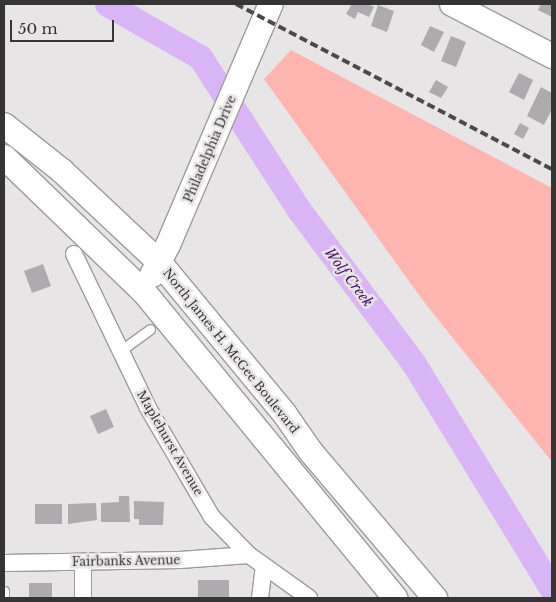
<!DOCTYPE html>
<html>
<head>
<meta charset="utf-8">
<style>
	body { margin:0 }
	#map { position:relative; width:556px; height:602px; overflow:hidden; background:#e8e5e6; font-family:"Libre Baskerville",serif }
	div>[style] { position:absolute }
	.green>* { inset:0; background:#ffb5af }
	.river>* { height:25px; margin:-12.5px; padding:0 12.5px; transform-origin:12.5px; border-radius:12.5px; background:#dab5f5 }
	.building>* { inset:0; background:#adabad }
	.roads { filter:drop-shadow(1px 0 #9f9c9d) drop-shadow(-1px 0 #9f9c9d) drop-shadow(0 1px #9f9c9d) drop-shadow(0 -1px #9f9c9d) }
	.lane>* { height:9px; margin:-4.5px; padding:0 4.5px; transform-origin:4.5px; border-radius:4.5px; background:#fff }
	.street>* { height:16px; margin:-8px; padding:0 8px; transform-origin:8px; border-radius:8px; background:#fff }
	.secondary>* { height:24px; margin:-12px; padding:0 12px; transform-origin:12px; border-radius:12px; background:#fff }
	.rail>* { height:4px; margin-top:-2px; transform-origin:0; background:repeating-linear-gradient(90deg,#4b494a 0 8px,transparent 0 12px) }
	span { translate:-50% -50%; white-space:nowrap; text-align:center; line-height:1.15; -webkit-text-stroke:5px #e8e5e6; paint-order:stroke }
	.street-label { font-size:12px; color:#363536 }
	.water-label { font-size:14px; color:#4f116f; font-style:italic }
	.frame { position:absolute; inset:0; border:5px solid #363536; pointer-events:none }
	.scale { position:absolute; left:10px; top:20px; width:104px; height:22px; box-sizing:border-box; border:2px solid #363536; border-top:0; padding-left:6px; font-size:15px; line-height:18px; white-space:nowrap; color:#363536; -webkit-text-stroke:4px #e8e5e6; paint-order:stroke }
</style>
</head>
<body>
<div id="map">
	<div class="green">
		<div style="clip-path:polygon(291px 50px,552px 188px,552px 462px,424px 302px,264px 79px)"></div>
	</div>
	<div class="river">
		<div style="left:107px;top:4px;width:107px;rotate:29.7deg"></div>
		<div style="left:200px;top:57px;width:182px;rotate:57.1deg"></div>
		<div style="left:299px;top:210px;width:192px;rotate:53.2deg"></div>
		<div style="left:414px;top:364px;width:264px;rotate:58.5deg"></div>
	</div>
	<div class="building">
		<div style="clip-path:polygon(352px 4px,368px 4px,374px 7px,369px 17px,358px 12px,355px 19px,346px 14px)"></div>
		<div style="clip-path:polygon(541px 4px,552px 4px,552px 17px,538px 10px)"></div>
		<div style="clip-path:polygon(378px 5px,394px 11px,387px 32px,371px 26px)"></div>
		<div style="clip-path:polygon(430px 26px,444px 32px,434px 52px,421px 45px)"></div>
		<div style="clip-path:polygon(451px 36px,466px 42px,456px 67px,441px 61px)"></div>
		<div style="clip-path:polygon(519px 73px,533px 80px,524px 100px,509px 92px)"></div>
		<div style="clip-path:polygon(436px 80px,448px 87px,441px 98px,429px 92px)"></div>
		<div style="clip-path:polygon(541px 87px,552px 93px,552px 109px,544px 125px,527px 116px)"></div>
		<div style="clip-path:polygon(520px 123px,529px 128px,523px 139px,514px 134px)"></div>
		<div style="clip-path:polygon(43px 264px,51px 286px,32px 293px,24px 271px)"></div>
		<div style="clip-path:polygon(106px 409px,114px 427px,98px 434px,90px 416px)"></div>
		<div style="clip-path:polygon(119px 496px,129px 496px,130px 522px,101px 522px,101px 503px,119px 502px)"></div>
		<div style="clip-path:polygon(134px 501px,164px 502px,163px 525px,139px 525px,139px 519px,134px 519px)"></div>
		<div style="clip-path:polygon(96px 503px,97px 520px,68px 524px,68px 504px)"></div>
		<div style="clip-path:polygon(35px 504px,62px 504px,62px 524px,35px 524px)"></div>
		<div style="clip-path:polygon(198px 580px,229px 580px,229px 598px,198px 598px)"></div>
		<div style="clip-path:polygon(29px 583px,52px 583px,52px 598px,29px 598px)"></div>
	</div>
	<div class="roads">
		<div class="lane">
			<div style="left:120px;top:351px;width:37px;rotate:-36deg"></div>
			<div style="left:4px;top:591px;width:7px;rotate:90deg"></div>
		</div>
		<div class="street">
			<div style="left:74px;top:254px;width:171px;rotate:64.3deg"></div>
			<div style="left:148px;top:408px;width:126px;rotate:59.6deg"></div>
			<div style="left:212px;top:517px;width:53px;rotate:45.8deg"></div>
			<div style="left:249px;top:555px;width:74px;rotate:35.6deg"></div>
			<div style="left:83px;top:562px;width:36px;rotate:90deg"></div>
			<div style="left:4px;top:563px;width:176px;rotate:-1deg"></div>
			<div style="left:180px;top:560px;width:69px;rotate:-4.1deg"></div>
			<div style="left:260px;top:598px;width:32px;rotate:-83deg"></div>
		</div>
		<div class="secondary">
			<div style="left:452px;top:4px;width:113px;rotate:27.5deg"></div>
			<div style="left:4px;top:125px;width:74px;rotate:38.4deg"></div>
			<div style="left:62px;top:171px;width:133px;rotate:43.2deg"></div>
			<div style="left:159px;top:262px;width:196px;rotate:50.4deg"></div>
			<div style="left:284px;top:413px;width:47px;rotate:55.3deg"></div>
			<div style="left:311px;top:452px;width:192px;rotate:49.7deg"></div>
			<div style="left:4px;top:157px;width:194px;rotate:44deg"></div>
			<div style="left:144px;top:292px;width:396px;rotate:50.6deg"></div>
			<div style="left:152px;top:275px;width:34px;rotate:-62deg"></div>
			<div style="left:168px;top:245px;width:262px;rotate:-66.9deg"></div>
		</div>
	</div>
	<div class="rail">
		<div style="left:236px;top:4px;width:356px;rotate:27.6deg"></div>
	</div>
	<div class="street-label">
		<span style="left:210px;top:149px;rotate:-67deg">Philadelphia Drive</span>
		<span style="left:231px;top:351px;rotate:51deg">North James H. McGee Boulevard</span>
		<span style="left:170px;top:443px;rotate:60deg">Maplehurst Avenue</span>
		<span style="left:126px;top:561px;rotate:-1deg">Fairbanks Avenue</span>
	</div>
	<div class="water-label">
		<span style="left:349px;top:277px;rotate:53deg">Wolf Creek</span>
	</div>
	<div class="frame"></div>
	<div class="scale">50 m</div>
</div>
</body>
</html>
